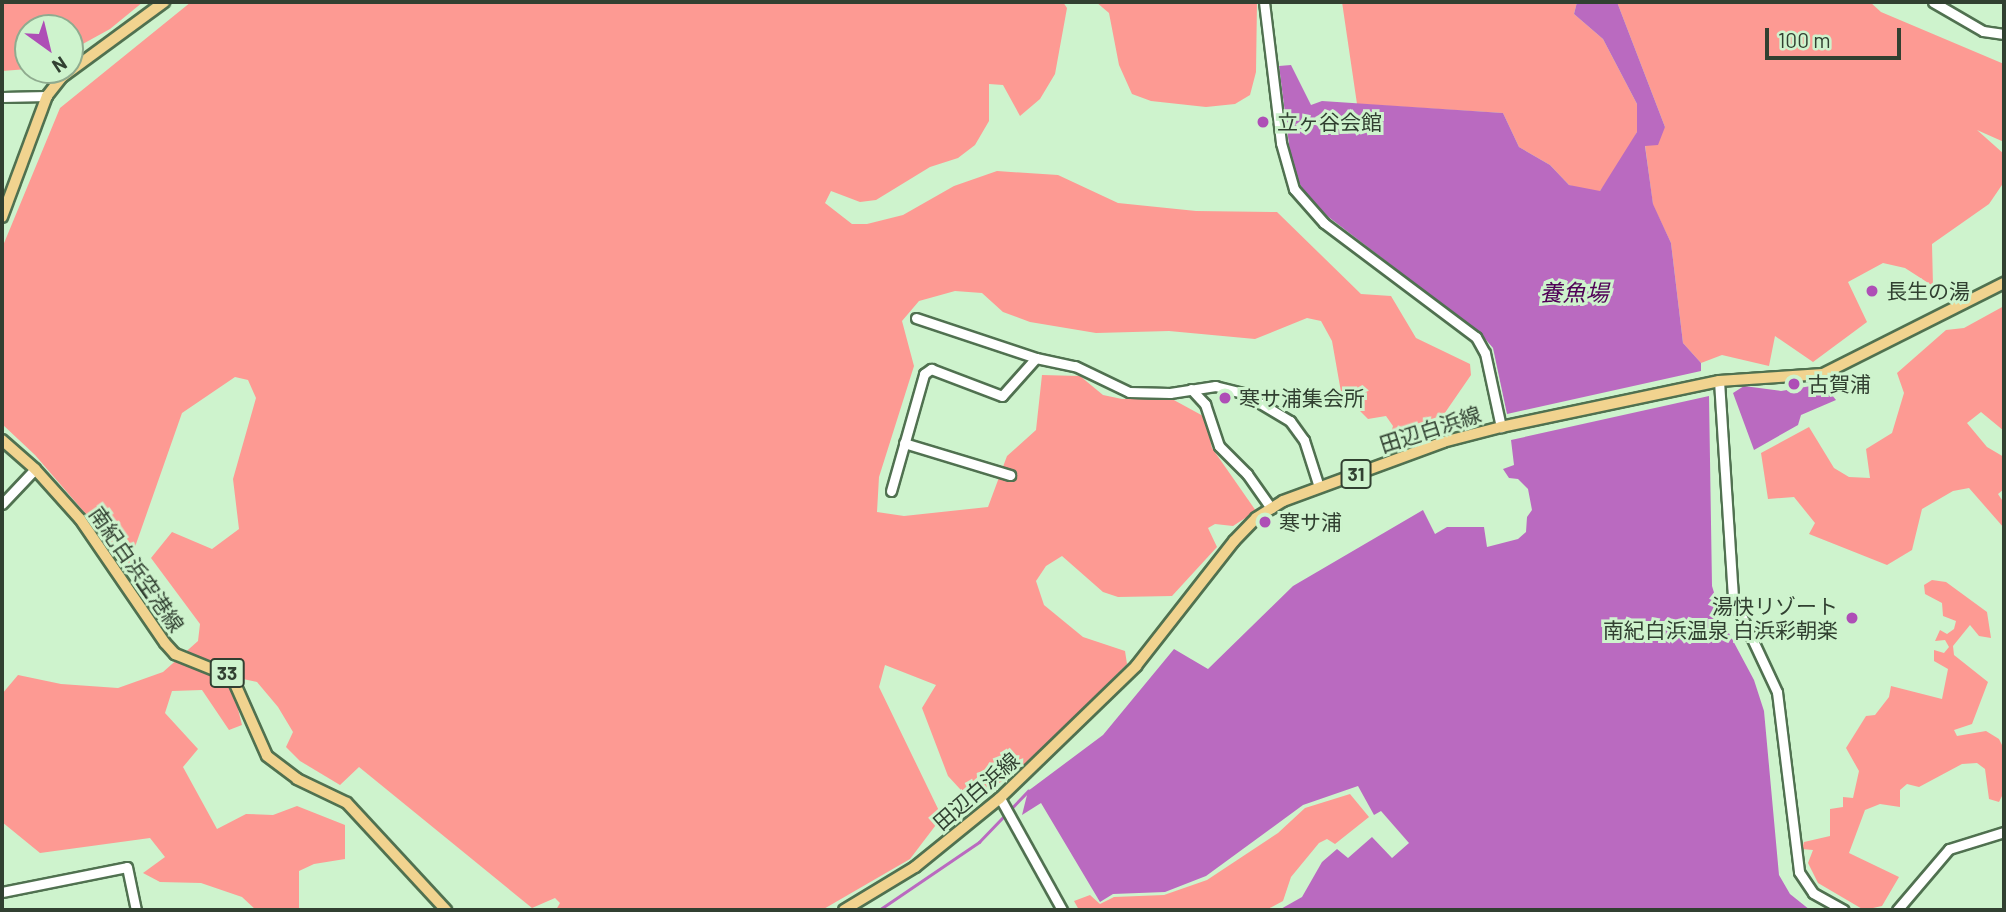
<!DOCTYPE html>
<html>
<head>
<meta charset="utf-8">
<style>
	body { margin:0 }
	#map { position:relative; width:2006px; height:912px; overflow:hidden; background:#cef3cd; font-family:Barlow,"Noto Sans JP",sans-serif }
	div>[style] { position:absolute }
	.forest>* { inset:0; background:#fd9a93 }
	.water>* { inset:0; background:#ba6ac0 }
	.stream>* { height:2.5px; margin:-1.25px; padding:0 1.25px; transform-origin:1.25px; border-radius:1.25px; background:#ba6ac0 }
	.roads { filter:drop-shadow(2px 0 #507150) drop-shadow(-2px 0 #507150) drop-shadow(0 2px #507150) drop-shadow(0 -2px #507150) }
	.minor>* { height:9px; margin:-4.5px; padding:0 4.5px; transform-origin:4.5px; border-radius:4.5px; background:#fff }
	.major>* { height:10px; margin:-5px; padding:0 5px; transform-origin:5px; border-radius:5px; background:#f1d38f }
	.dots>* { width:19px; height:19px; translate:-50% -50%; box-sizing:border-box; border:4px solid #cef3cd; border-radius:50% }
	span { translate:-50% -50%; white-space:nowrap; text-align:center; line-height:1.15; -webkit-text-stroke:6px #cef3cd; paint-order:stroke }
	.shield-label span { padding:2px 5px; background:#cef3cd; border:2px solid; border-radius:5px; -webkit-text-stroke-width:0 }
	.shield-label { font-size:19px; color:#314031; font-weight:700 }
	.poi-label { font-size:21px; color:#314031 }
	.left { translate:0 -50%; text-align:left }
	.right { translate:-100% -50%; text-align:right }
	.street-label { font-size:21px; color:#314031 }
	.water-label { font-size:23px; color:#500056; font-style:italic }
	.frame { position:absolute; inset:0; border:4px solid #314031; pointer-events:none }
	.north { position:absolute; left:14px; top:14px; width:70px; height:70px; box-sizing:border-box; background:#cef3cd; border:2px solid #8fab8f; border-radius:50%; rotate:146deg; font-size:19px; font-weight:700; line-height:28px; text-align:center; color:#314031 }
	.north::after { content:''; display:block; margin:auto; width:24px; height:32px; background:#ae4eb6; clip-path:polygon(50% 0,100% 100%,50% 72%,0 100%) }
	.scale { position:absolute; left:1765px; top:28px; width:136px; height:32px; box-sizing:border-box; border:4px solid #314031; border-top:0; padding-left:9px; font-size:21px; line-height:24px; white-space:nowrap; color:#314031; -webkit-text-stroke:5px #cef3cd; paint-order:stroke }
</style>
</head>
<body>
<div id="map">
	<div class="forest">
		<div style="clip-path:polygon(2px 2px,143px 2px,110px 29px,70px 51px,70px 28px,28px 28px,28px 69px,2px 71px)"></div>
		<div style="clip-path:polygon(191px 2px,1063px 2px,1067px 8px,1055px 74px,1040px 99px,1020px 116px,1003px 85px,989px 84px,989px 121px,975px 145px,958px 158px,930px 167px,876px 200px,860px 202px,831px 191px,825px 203px,852px 224px,867px 224px,903px 215px,954px 186px,997px 171px,1058px 175px,1118px 203px,1196px 211px,1277px 212px,1361px 294px,1391px 296px,1416px 338px,1470px 364px,1471px 375px,1431px 433px,1404px 442px,1389px 439px,1393px 426px,1386px 416px,1368px 419px,1341px 392px,1332px 341px,1321px 321px,1307px 318px,1255px 339px,1169px 331px,1096px 333px,1030px 322px,1003px 312px,982px 293px,955px 291px,919px 301px,902px 321px,914px 366px,879px 477px,877px 512px,904px 516px,988px 507px,1007px 456px,1036px 430px,1042px 375px,1080px 376px,1103px 395px,1122px 399px,1172px 399px,1205px 417px,1212px 448px,1256px 511px,1233px 526px,1215px 524px,1208px 528px,1217px 547px,1172px 596px,1118px 597px,1103px 592px,1062px 556px,1046px 566px,1036px 581px,1044px 605px,1083px 637px,1125px 651px,1127px 664px,1026px 766px,971px 801px,948px 776px,922px 708px,936px 685px,885px 665px,879px 687px,942px 817px,910px 859px,822px 910px,556px 910px,560px 903px,555px 898px,532px 908px,359px 767px,340px 785px,300px 761px,286px 747px,293px 732px,278px 707px,257px 682px,243px 679px,234px 693px,242px 725px,229px 730px,202px 690px,172px 691px,165px 713px,198px 749px,183px 767px,217px 829px,246px 814px,273px 815px,297px 806px,345px 825px,345px 859px,314px 864px,299px 871px,299px 910px,256px 910px,242px 897px,201px 883px,160px 882px,143px 873px,165px 857px,150px 838px,40px 853px,2px 822px,2px 694px,18px 675px,61px 684px,118px 688px,163px 672px,198px 641px,200px 624px,151px 558px,172px 532px,212px 549px,239px 529px,233px 479px,256px 398px,248px 380px,235px 377px,182px 413px,129px 564px,35px 455px,2px 424px,2px 248px,60px 108px)"></div>
		<div style="clip-path:polygon(1096px 2px,1257px 2px,1256px 72px,1250px 95px,1235px 104px,1206px 107px,1151px 101px,1132px 94px,1119px 65px,1109px 13px)"></div>
		<div style="clip-path:polygon(1342px 2px,1577px 2px,1574px 14px,1603px 39px,1637px 104px,1637px 132px,1626px 155px,1600px 191px,1592px 193px,1569px 185px,1550px 165px,1519px 147px,1503px 113px,1357px 104px)"></div>
		<div style="clip-path:polygon(1617px 2px,1870px 2px,1881px 12px,2004px 64px,2004px 142px,1977px 130px,2004px 154px,2004px 182px,1989px 204px,1932px 244px,1933px 286px,1905px 268px,1883px 263px,1848px 282px,1867px 322px,1813px 362px,1775px 336px,1769px 366px,1722px 355px,1701px 363px,1683px 343px,1671px 243px,1653px 205px,1645px 145px,1665px 127px)"></div>
		<div style="clip-path:polygon(2004px 306px,2004px 431px,1981px 412px,1967px 423px,1987px 447px,2004px 457px,2004px 489px,1998px 494px,2004px 503px,2004px 528px,1969px 488px,1953px 491px,1922px 509px,1912px 550px,1887px 565px,1809px 534px,1815px 523px,1794px 497px,1768px 499px,1761px 453px,1809px 427px,1834px 468px,1849px 477px,1870px 478px,1866px 449px,1892px 433px,1904px 393px,1897px 373px,1946px 330px,1964px 328px)"></div>
		<div style="clip-path:polygon(1932px 580px,1946px 582px,1987px 612px,1991px 638px,1979px 636px,1970px 625px,1953px 646px,1954px 655px,1988px 682px,1972px 724px,1954px 730px,1957px 736px,1986px 731px,1999px 739px,2004px 749px,2004px 792px,1999px 802px,1989px 799px,1985px 769px,1977px 763px,1962px 764px,1919px 787px,1907px 784px,1900px 790px,1900px 807px,1880px 804px,1865px 810px,1849px 853px,1899px 877px,1882px 906px,1864px 910px,1818px 883px,1808px 863px,1813px 850px,1802px 849px,1804px 842px,1830px 836px,1830px 809px,1843px 807px,1843px 797px,1853px 798px,1859px 771px,1846px 748px,1866px 716px,1875px 715px,1889px 697px,1891px 686px,1942px 699px,1948px 669px,1934px 661px,1934px 650px,1944px 653px,1949px 647px,1945px 640px,1935px 641px,1940px 630px,1947px 634px,1954px 629px,1956px 621px,1943px 616px,1942px 603px,1925px 594px,1924px 585px)"></div>
		<div style="clip-path:polygon(1350px 794px,1369px 817px,1335px 844px,1327px 839px,1319px 843px,1291px 877px,1283px 901px,1266px 910px,1079px 910px,1074px 901px,1090px 895px,1100px 904px,1114px 897px,1164px 895px,1207px 880px,1278px 833px,1305px 808px)"></div>
	</div>
	<div class="water">
		<div style="clip-path:polygon(1577px 2px,1617px 2px,1665px 127px,1658px 145px,1645px 146px,1653px 204px,1671px 243px,1683px 343px,1701px 363px,1701px 371px,1507px 414px,1493px 348px,1481px 334px,1309px 202px,1292px 168px,1279px 66px,1291px 65px,1311px 105px,1322px 101px,1503px 113px,1519px 147px,1550px 165px,1569px 185px,1600px 191px,1637px 132px,1637px 104px,1603px 39px,1574px 14px)"></div>
		<div style="clip-path:polygon(1823px 384px,1836px 400px,1801px 415px,1798px 425px,1754px 450px,1733px 393px,1744px 386px,1781px 391px)"></div>
		<div style="clip-path:polygon(1709px 396px,1712px 586px,1723px 622px,1754px 680px,1764px 711px,1779px 875px,1790px 894px,1810px 910px,1279px 910px,1302px 897px,1322px 862px,1337px 849px,1348px 858px,1372px 837px,1392px 858px,1409px 843px,1381px 811px,1374px 815px,1358px 786px,1303px 805px,1206px 876px,1165px 892px,1113px 894px,1100px 902px,1041px 803px,1022px 815px,1028px 791px,1103px 735px,1174px 649px,1208px 669px,1293px 586px,1423px 510px,1435px 534px,1447px 527px,1484px 527px,1487px 547px,1518px 539px,1526px 532px,1527px 517px,1532px 510px,1528px 489px,1518px 479px,1509px 478px,1503px 469px,1514px 465px,1511px 440px)"></div>
	</div>
	<div class="stream">
		<div style="left:879px;top:910px;width:121px;rotate:-34.2deg"></div>
		<div style="left:979px;top:842px;width:71px;rotate:-46.1deg"></div>
	</div>
	<div class="roads">
		<div class="minor">
			<div style="left:1264px;top:2px;width:142px;rotate:83.1deg"></div>
			<div style="left:1281px;top:143px;width:48px;rotate:74.2deg"></div>
			<div style="left:1294px;top:189px;width:45px;rotate:48.6deg"></div>
			<div style="left:1324px;top:223px;width:190px;rotate:36.9deg"></div>
			<div style="left:1476px;top:337px;width:18px;rotate:61deg"></div>
			<div style="left:1485px;top:353px;width:76px;rotate:77.8deg"></div>
			<div style="left:1933px;top:2px;width:58px;rotate:30.1deg"></div>
			<div style="left:1983px;top:31px;width:21px;rotate:8deg"></div>
			<div style="left:2px;top:97px;width:45px;rotate:-1.3deg"></div>
			<div style="left:916px;top:318px;width:126px;rotate:18.4deg"></div>
			<div style="left:1036px;top:358px;width:40px;rotate:12deg"></div>
			<div style="left:1075px;top:366px;width:60px;rotate:25.7deg"></div>
			<div style="left:1129px;top:392px;width:41px;rotate:1.4deg"></div>
			<div style="left:1170px;top:393px;width:46px;rotate:-8.8deg"></div>
			<div style="left:1215px;top:386px;width:29px;rotate:14deg"></div>
			<div style="left:1243px;top:393px;width:55px;rotate:30.8deg"></div>
			<div style="left:1290px;top:421px;width:24px;rotate:54deg"></div>
			<div style="left:1304px;top:440px;width:49px;rotate:72.3deg"></div>
			<div style="left:1719px;top:381px;width:217px;rotate:86.3deg"></div>
			<div style="left:1733px;top:598px;width:104px;rotate:64.9deg"></div>
			<div style="left:1777px;top:692px;width:181px;rotate:83deg"></div>
			<div style="left:1799px;top:872px;width:25px;rotate:56deg"></div>
			<div style="left:1813px;top:893px;width:35px;rotate:29deg"></div>
			<div style="left:1191px;top:389px;width:21px;rotate:47deg"></div>
			<div style="left:1205px;top:404px;width:44px;rotate:71.6deg"></div>
			<div style="left:1219px;top:446px;width:40px;rotate:45deg"></div>
			<div style="left:1247px;top:474px;width:42px;rotate:54.8deg"></div>
			<div style="left:904px;top:443px;width:111px;rotate:16.8deg"></div>
			<div style="left:891px;top:491px;width:122px;rotate:-74.2deg"></div>
			<div style="left:924px;top:374px;width:9px;rotate:-36deg"></div>
			<div style="left:931px;top:369px;width:76px;rotate:20.8deg"></div>
			<div style="left:1002px;top:396px;width:51px;rotate:-48.2deg"></div>
			<div style="left:2px;top:504px;width:48px;rotate:-46.7deg"></div>
			<div style="left:1000px;top:798px;width:128px;rotate:61deg"></div>
			<div style="left:2px;top:892px;width:127px;rotate:-11.3deg"></div>
			<div style="left:127px;top:867px;width:44px;rotate:78.2deg"></div>
			<div style="left:1897px;top:910px;width:80px;rotate:-49.6deg"></div>
			<div style="left:1949px;top:849px;width:58px;rotate:-17.2deg"></div>
		</div>
		<div class="major">
			<div style="left:2px;top:217px;width:129px;rotate:-69.6deg"></div>
			<div style="left:47px;top:96px;width:24px;rotate:-52deg"></div>
			<div style="left:62px;top:77px;width:127px;rotate:-36.3deg"></div>
			<div style="left:2px;top:440px;width:44px;rotate:41.3deg"></div>
			<div style="left:35px;top:469px;width:67px;rotate:48deg"></div>
			<div style="left:80px;top:519px;width:150px;rotate:55.6deg"></div>
			<div style="left:165px;top:643px;width:15px;rotate:48deg"></div>
			<div style="left:175px;top:654px;width:61px;rotate:22deg"></div>
			<div style="left:232px;top:677px;width:86px;rotate:66.1deg"></div>
			<div style="left:267px;top:756px;width:38px;rotate:37deg"></div>
			<div style="left:297px;top:779px;width:55px;rotate:25.6deg"></div>
			<div style="left:347px;top:803px;width:146px;rotate:47.2deg"></div>
			<div style="left:844px;top:910px;width:83px;rotate:-31.2deg"></div>
			<div style="left:915px;top:867px;width:109px;rotate:-39.1deg"></div>
			<div style="left:1000px;top:798px;width:190px;rotate:-44.1deg"></div>
			<div style="left:1136px;top:666px;width:159px;rotate:-51.9deg"></div>
			<div style="left:1234px;top:541px;width:32px;rotate:-46deg"></div>
			<div style="left:1256px;top:518px;width:32px;rotate:-32deg"></div>
			<div style="left:1283px;top:501px;width:171px;rotate:-20.2deg"></div>
			<div style="left:1443px;top:442px;width:60px;rotate:-14.5deg"></div>
			<div style="left:1501px;top:427px;width:223px;rotate:-11.9deg"></div>
			<div style="left:1719px;top:381px;width:104px;rotate:-3.9deg"></div>
			<div style="left:1823px;top:374px;width:203px;rotate:-26.7deg"></div>
		</div>
	</div>
	<div class="dots">
		<div style="left:1263px;top:122px;background:#ae4eb6"></div>
		<div style="left:1872px;top:291px;background:#ae4eb6"></div>
		<div style="left:1794px;top:384px;background:#ae4eb6"></div>
		<div style="left:1225px;top:398px;background:#ae4eb6"></div>
		<div style="left:1265px;top:522px;background:#ae4eb6"></div>
		<div style="left:1852px;top:618px;background:#ae4eb6"></div>
	</div>
	<div class="shield-label">
		<span style="left:1356px;top:474px">31</span>
		<span style="left:227px;top:673px">33</span>
	</div>
	<div class="poi-label">
		<span class="left" style="left:1277px;top:122px">立ヶ谷会館</span>
		<span class="left" style="left:1886px;top:291px">長生の湯</span>
		<span class="left" style="left:1808px;top:384px">古賀浦</span>
		<span class="left" style="left:1239px;top:398px">寒サ浦集会所</span>
		<span class="left" style="left:1279px;top:522px">寒サ浦</span>
		<span class="right" style="left:1838px;top:618px">湯快リゾート<br>南紀白浜温泉 白浜彩朝楽</span>
	</div>
	<div class="street-label">
		<span style="left:1430px;top:429px;rotate:-18deg">田辺白浜線</span>
		<span style="left:137px;top:569px;rotate:55deg">南紀白浜空港線</span>
		<span style="left:976px;top:791px;rotate:-41deg">田辺白浜線</span>
	</div>
	<div class="water-label">
		<span style="left:1574px;top:292px">養魚場</span>
	</div>
	<div class="frame"></div>
	<div class="north">N</div>
	<div class="scale">100 m</div>
</div>
</body>
</html>
